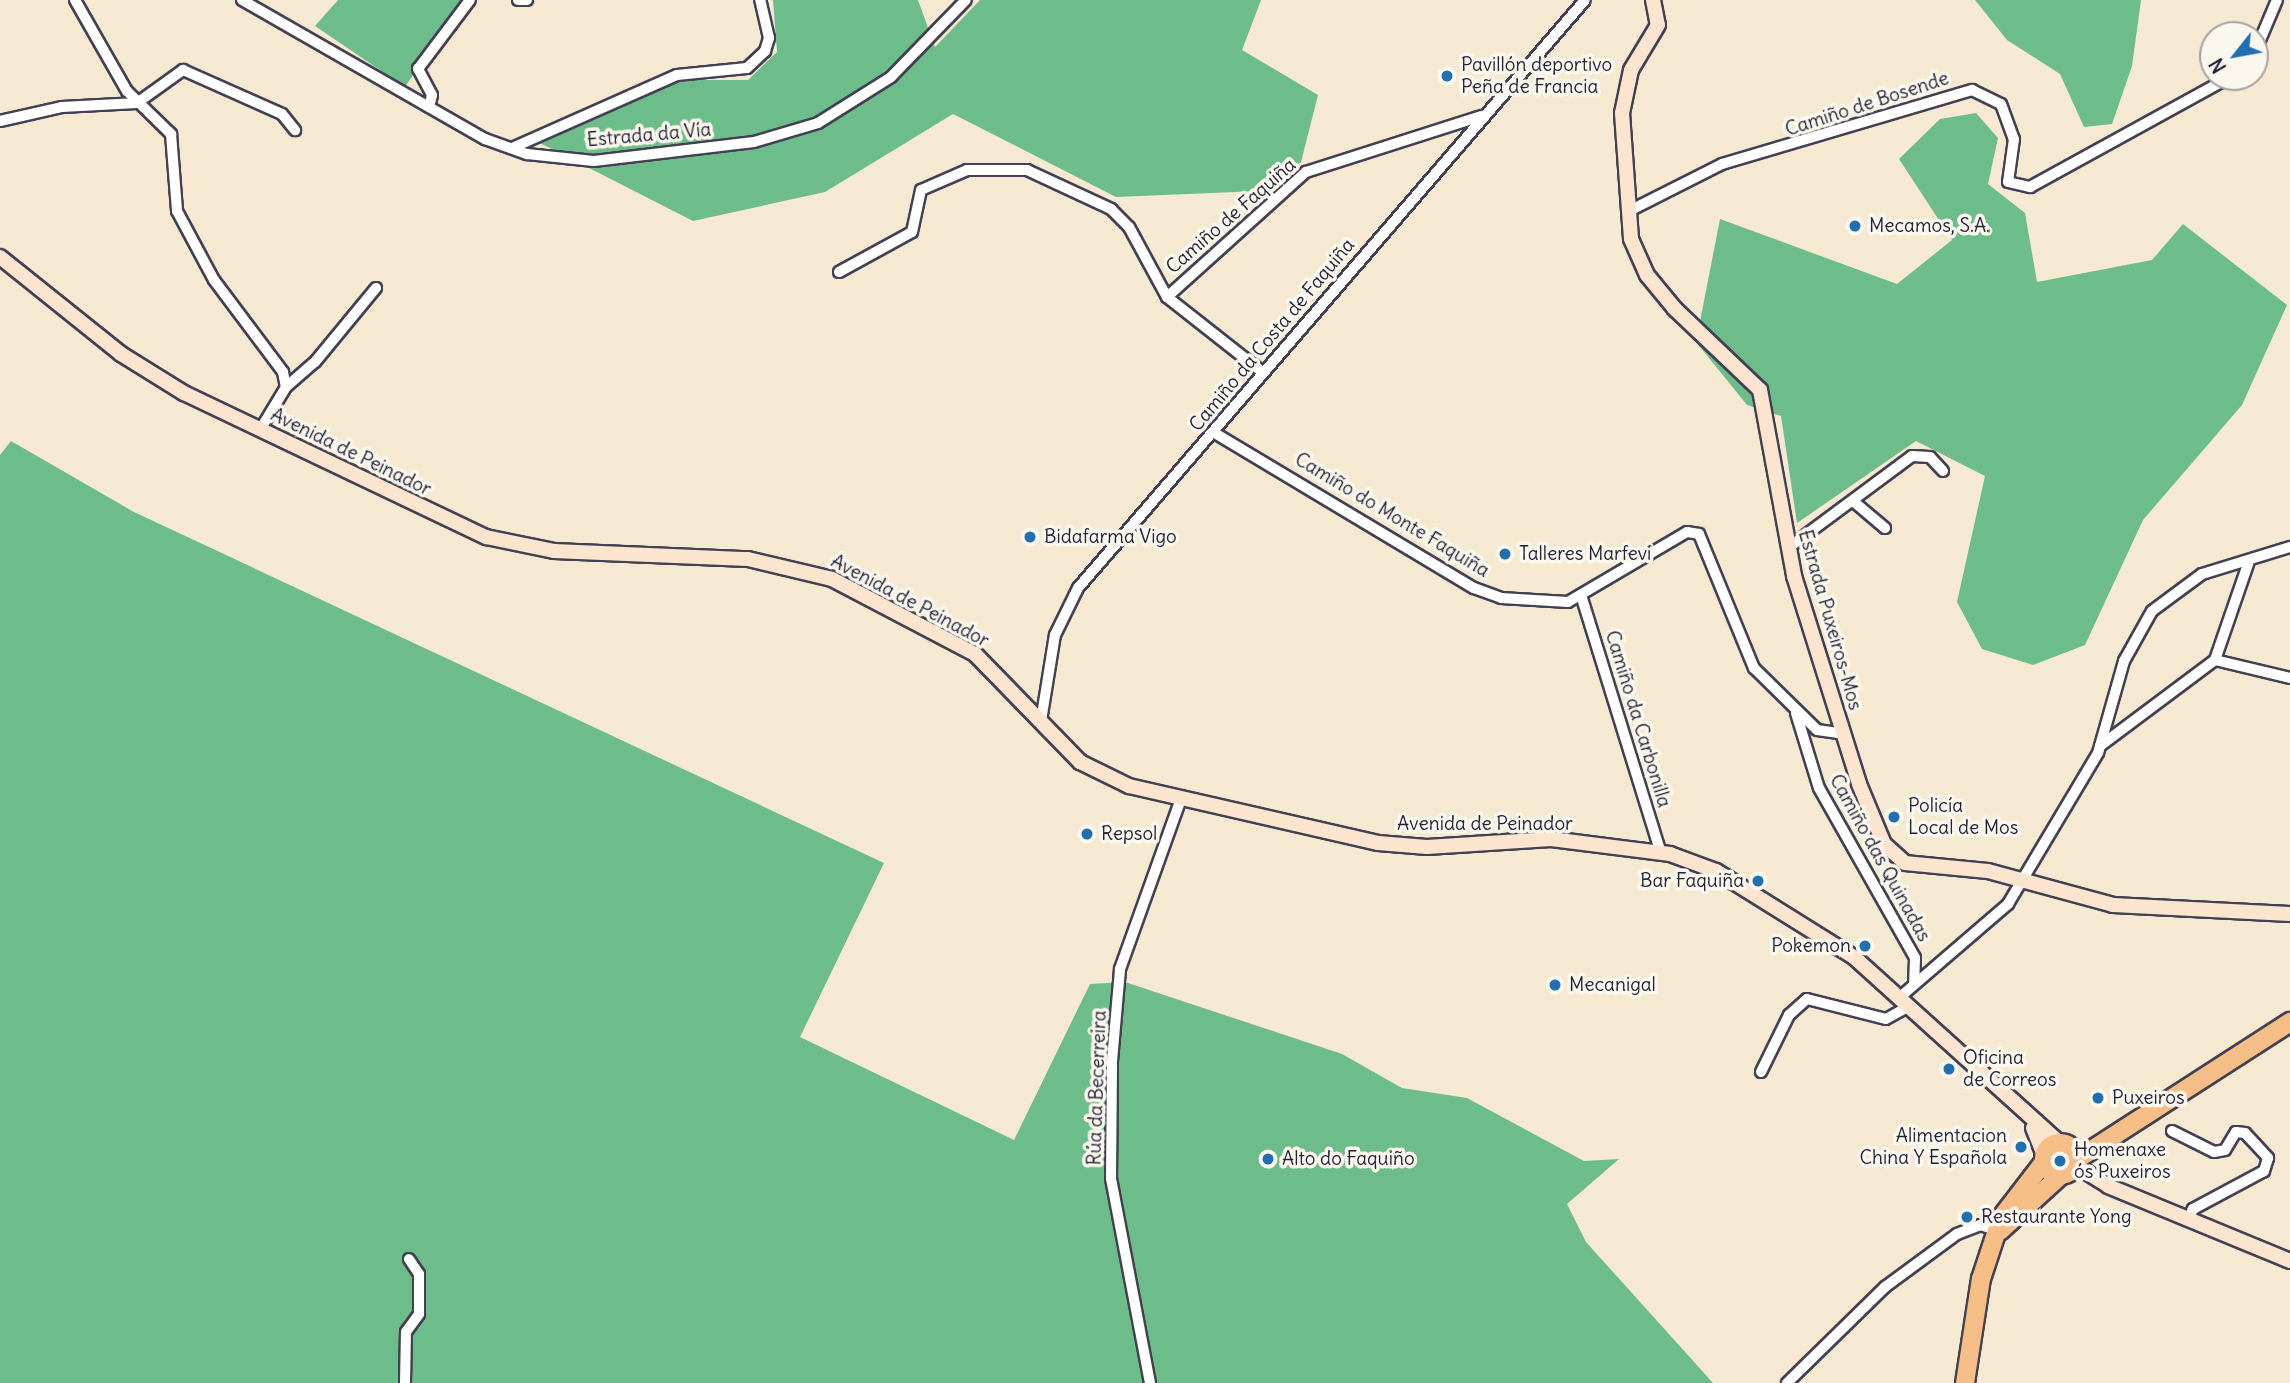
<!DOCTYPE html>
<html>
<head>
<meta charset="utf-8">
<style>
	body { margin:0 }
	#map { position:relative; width:2290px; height:1383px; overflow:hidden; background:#f6e9d2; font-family:Delius,sans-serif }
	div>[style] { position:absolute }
	.forest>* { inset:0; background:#6cbd89 }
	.roads { filter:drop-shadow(2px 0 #424052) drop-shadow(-2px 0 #424052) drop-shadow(0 2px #424052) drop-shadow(0 -2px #424052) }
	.street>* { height:10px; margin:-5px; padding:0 5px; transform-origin:5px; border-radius:5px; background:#fff }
	.secondary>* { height:14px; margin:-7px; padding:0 7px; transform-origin:7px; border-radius:7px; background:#fbe5cf }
	.highway>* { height:18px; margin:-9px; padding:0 9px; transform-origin:9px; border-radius:9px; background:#f6be87 }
	.highway>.ring { margin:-9px; padding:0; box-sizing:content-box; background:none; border:18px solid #f6be87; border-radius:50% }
	.dots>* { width:19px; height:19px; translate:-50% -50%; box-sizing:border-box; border:4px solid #fbf7ec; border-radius:50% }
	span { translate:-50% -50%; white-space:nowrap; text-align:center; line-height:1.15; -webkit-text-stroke:7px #fbf7ec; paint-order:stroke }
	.poi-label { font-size:19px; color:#22223b }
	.left { translate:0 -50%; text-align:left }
	.right { translate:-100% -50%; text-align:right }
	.street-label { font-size:19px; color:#22223b }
	.north { position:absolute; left:2199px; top:21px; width:70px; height:70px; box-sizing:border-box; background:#fbf7ec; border:2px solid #a4a2a5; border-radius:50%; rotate:239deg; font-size:19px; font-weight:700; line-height:28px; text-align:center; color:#22223b }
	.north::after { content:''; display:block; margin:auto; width:24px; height:32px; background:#1f6fb2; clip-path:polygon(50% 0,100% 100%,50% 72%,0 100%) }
</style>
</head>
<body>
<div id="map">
	<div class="forest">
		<div style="clip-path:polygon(338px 0,462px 0,405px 87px,315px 26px)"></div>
		<div style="clip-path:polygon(773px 0,918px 0,935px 47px,980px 0,1261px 0,1242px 50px,1318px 95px,1301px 162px,1259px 191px,1116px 197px,953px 114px,825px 192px,693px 221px,538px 142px,675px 80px,748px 80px,777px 52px)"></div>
		<div style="clip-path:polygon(1975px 0,2141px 0,2132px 66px,2112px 124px,2084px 127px,2060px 74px,2007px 40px)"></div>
		<div style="clip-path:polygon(1976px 113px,1998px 138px,1988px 184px,2025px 213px,2037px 282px,2152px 260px,2183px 224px,2287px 305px,2242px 405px,2143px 520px,2085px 645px,2033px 665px,1982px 649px,1957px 602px,1985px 476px,1916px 441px,1797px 523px,1781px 416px,1747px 405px,1696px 342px,1720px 219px,1897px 284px,1952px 240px,1899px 159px,1940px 119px)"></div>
		<div style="clip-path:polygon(11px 441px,134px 512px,884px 863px,800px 1037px,1014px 1140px,1090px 984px,1125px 982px,1342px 1054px,1402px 1088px,1467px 1098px,1584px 1161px,1619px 1159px,1567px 1204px,1586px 1242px,1713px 1383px,0 1383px,0 455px)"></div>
	</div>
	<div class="roads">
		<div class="street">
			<div style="left:75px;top:0;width:105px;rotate:60.3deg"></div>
			<div style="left:127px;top:91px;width:62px;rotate:44.3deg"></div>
			<div style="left:171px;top:134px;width:77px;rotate:85.5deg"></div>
			<div style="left:177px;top:211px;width:78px;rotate:61.8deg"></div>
			<div style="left:214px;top:280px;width:115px;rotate:53.1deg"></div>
			<div style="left:283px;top:372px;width:15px;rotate:79deg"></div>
			<div style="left:286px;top:387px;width:50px;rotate:121.2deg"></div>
			<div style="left:242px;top:0;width:280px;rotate:29.8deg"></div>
			<div style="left:485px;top:139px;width:45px;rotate:19.7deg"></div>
			<div style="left:527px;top:154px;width:67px;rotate:6deg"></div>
			<div style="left:594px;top:161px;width:161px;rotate:-6.8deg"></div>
			<div style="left:754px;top:142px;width:67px;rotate:-16.5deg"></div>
			<div style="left:818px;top:123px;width:86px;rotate:-32.2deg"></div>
			<div style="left:891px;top:77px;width:107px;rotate:-45.8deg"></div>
			<div style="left:518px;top:0;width:9px"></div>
			<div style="left:2255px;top:52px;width:56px;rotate:-67.1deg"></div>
			<div style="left:429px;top:107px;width:12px;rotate:-76deg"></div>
			<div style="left:432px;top:95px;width:30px;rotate:-118deg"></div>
			<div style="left:418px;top:69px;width:86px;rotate:-53deg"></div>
			<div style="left:0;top:121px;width:64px;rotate:-12.7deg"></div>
			<div style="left:62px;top:107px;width:75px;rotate:-3.1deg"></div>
			<div style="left:137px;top:103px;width:57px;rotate:-35.7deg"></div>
			<div style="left:183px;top:70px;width:108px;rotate:24deg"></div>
			<div style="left:282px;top:114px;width:21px;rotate:51deg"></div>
			<div style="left:512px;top:148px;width:180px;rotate:-23.9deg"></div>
			<div style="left:677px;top:75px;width:70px;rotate:-5.7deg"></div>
			<div style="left:747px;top:68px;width:25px;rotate:-43deg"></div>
			<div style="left:765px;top:51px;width:14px;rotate:-73deg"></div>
			<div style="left:769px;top:38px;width:39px;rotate:-103deg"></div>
			<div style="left:1629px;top:211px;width:104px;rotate:-26.8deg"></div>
			<div style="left:1722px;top:164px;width:261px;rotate:-16.5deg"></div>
			<div style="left:1972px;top:90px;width:32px;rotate:26deg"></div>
			<div style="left:2001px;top:104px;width:37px;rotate:70deg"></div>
			<div style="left:2014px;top:139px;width:43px;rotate:97.9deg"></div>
			<div style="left:2008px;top:182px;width:23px;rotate:13deg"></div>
			<div style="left:2030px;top:187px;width:228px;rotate:-28.8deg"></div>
			<div style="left:839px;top:272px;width:83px;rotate:-28.7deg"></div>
			<div style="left:912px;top:232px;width:43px;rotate:-77.9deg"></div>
			<div style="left:921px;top:190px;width:50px;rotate:-23.5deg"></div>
			<div style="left:967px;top:170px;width:60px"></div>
			<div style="left:1027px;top:170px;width:93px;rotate:24.9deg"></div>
			<div style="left:1111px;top:209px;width:25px;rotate:45deg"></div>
			<div style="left:1129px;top:227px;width:80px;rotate:61.5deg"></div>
			<div style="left:1167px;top:297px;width:120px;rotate:38.2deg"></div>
			<div style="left:1167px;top:297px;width:187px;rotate:-42deg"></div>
			<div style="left:1306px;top:172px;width:184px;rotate:-17.7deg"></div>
			<div style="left:286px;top:387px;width:38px;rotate:-41deg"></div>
			<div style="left:315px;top:362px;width:96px;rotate:-50.5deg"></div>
			<div style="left:1213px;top:432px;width:304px;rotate:30.9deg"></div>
			<div style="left:1474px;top:588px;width:29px;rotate:20deg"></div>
			<div style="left:1501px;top:598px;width:67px;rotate:3.4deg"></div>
			<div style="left:1568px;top:602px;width:138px;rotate:-30.5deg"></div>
			<div style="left:1687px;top:532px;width:12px;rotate:9deg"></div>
			<div style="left:1699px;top:534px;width:145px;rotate:67.7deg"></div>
			<div style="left:1754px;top:668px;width:88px;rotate:44.5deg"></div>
			<div style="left:1817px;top:730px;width:27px;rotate:8deg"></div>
			<div style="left:1853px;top:501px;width:42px;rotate:40.2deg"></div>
			<div style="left:1788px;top:548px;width:154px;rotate:-36.6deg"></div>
			<div style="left:1912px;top:456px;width:18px;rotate:3deg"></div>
			<div style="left:1930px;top:457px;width:19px;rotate:47deg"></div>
			<div style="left:1581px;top:595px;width:270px;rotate:72.8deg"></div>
			<div style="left:2215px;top:660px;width:102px;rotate:-71deg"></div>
			<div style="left:1796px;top:713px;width:78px;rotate:73deg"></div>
			<div style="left:1819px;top:788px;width:195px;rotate:60.5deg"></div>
			<div style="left:1915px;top:958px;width:24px;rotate:92deg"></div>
			<div style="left:1041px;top:721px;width:87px;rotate:-80.8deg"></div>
			<div style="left:1055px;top:635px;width:52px;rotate:-63.9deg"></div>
			<div style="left:1078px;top:588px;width:776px;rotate:-49.23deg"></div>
			<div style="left:2100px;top:746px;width:144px;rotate:-36.8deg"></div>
			<div style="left:2215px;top:660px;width:77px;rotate:13.5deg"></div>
			<div style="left:1900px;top:997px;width:143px;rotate:-40.7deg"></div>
			<div style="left:2008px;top:904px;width:176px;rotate:-59.2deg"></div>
			<div style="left:2098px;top:753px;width:96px;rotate:-74.2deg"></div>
			<div style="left:2124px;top:661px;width:57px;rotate:-60.8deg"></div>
			<div style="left:2152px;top:611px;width:62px;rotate:-36.5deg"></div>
			<div style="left:2202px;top:574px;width:92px;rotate:-17.1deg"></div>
			<div style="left:1761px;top:1072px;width:64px;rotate:-63.8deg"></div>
			<div style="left:1789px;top:1015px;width:24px;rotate:-42deg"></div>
			<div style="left:1807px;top:999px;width:81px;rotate:14.2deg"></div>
			<div style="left:1886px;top:1019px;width:26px;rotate:-29deg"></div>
			<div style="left:2172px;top:1131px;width:47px;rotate:26.6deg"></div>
			<div style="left:2214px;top:1152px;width:11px;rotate:-10deg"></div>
			<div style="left:2225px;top:1150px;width:21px;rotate:-59deg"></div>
			<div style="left:2236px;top:1132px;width:9px;rotate:6deg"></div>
			<div style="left:2245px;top:1133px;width:34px;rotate:47deg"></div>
			<div style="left:2268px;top:1158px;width:14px;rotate:107deg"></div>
			<div style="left:2264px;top:1171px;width:81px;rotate:151.8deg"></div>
			<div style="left:2193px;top:1209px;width:10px;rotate:114deg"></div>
			<div style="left:405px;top:1383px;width:51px;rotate:-88.9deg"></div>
			<div style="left:406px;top:1332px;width:22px;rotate:-54deg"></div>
			<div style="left:419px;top:1314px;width:40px;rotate:-90deg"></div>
			<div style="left:419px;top:1274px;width:18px;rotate:-124deg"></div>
			<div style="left:1150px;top:1383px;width:208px;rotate:-100.8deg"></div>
			<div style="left:1111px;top:1179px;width:118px;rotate:-89.5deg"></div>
			<div style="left:1112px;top:1061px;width:92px;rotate:-85deg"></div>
			<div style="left:1120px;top:969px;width:178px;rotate:-70.3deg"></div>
			<div style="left:1787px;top:1383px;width:137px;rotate:-44.4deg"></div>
			<div style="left:1885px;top:1287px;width:89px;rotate:-36.4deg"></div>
			<div style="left:1957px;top:1234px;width:25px;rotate:-21deg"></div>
			<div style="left:1980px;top:1225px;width:21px;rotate:17deg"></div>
		</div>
		<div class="secondary">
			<div style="left:1653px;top:0;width:25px;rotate:79deg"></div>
			<div style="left:1658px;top:25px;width:52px;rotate:121deg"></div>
			<div style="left:1631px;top:70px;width:44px;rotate:101.8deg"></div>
			<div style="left:1622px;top:113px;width:126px;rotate:85.9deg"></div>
			<div style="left:1631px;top:239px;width:39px;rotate:66deg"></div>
			<div style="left:1647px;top:275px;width:44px;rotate:50.5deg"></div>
			<div style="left:1675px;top:309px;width:117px;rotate:43.6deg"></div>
			<div style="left:1760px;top:390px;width:189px;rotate:79.6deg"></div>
			<div style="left:1794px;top:576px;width:218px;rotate:72.6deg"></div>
			<div style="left:1859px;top:784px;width:65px;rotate:67.4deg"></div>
			<div style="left:1884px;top:844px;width:28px;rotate:42deg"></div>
			<div style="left:1905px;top:863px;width:83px;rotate:5.5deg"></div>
			<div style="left:1988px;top:871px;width:130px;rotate:15.2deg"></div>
			<div style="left:2113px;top:905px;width:177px;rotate:2.9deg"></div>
			<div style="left:0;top:257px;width:155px;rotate:38.7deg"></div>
			<div style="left:121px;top:354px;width:74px;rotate:31.8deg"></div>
			<div style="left:184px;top:393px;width:335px;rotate:25.5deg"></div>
			<div style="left:486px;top:537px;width:69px;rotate:11.6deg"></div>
			<div style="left:554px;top:551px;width:194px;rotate:2.4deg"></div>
			<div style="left:748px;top:559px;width:86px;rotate:13.4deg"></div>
			<div style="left:832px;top:579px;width:161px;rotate:27.7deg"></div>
			<div style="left:975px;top:654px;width:151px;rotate:45.8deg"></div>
			<div style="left:1080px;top:762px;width:55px;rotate:26.1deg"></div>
			<div style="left:1129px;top:786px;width:255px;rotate:12.9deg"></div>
			<div style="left:1378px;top:843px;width:49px;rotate:4.7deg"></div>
			<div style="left:1427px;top:847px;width:124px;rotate:-3.7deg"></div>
			<div style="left:1551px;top:839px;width:120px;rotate:7.2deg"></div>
			<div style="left:1670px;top:854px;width:49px;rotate:20.3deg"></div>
			<div style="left:1716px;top:871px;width:164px;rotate:32deg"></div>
			<div style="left:1855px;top:958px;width:276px;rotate:42.1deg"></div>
			<div style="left:2033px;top:1128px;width:29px;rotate:68deg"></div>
			<div style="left:2075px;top:1165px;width:39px;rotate:32deg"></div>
			<div style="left:2108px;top:1186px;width:197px;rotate:22.4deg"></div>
		</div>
		<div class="highway">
			<div class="ring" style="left:2044px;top:1143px;width:14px;height:14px"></div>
			<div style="left:2076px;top:1160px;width:255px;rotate:-32.8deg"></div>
			<div style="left:2000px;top:1231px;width:83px;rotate:-42.6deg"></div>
			<div style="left:1965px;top:1383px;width:105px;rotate:-81.3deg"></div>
			<div style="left:1981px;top:1279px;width:64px;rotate:-71.8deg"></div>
			<div style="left:2001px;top:1218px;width:71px;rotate:-52.5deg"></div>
		</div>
	</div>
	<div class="dots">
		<div style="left:1447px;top:76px;background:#1f6fb2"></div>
		<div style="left:1855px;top:226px;background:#1f6fb2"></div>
		<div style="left:1030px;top:537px;background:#1f6fb2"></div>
		<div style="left:1505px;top:554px;background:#1f6fb2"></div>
		<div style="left:1894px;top:817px;background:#1f6fb2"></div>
		<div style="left:1087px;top:834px;background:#1f6fb2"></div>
		<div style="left:1758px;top:881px;background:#1f6fb2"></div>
		<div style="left:1865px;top:946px;background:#1f6fb2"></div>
		<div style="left:1555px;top:985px;background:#1f6fb2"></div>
		<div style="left:1949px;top:1069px;background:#1f6fb2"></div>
		<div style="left:2098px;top:1098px;background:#1f6fb2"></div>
		<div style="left:2021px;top:1147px;background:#1f6fb2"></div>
		<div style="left:1268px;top:1159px;background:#1f6fb2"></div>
		<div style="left:2060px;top:1161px;background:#1f6fb2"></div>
		<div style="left:1967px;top:1217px;background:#1f6fb2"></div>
	</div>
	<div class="poi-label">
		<span class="left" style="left:1461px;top:76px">Pavillón deportivo<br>Peña de Francia</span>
		<span class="left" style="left:1869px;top:226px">Mecamos, S.A.</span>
		<span class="left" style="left:1044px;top:537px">Bidafarma Vigo</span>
		<span class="left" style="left:1519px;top:554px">Talleres Marfevi</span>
		<span class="left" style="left:1908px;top:817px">Policía<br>Local de Mos</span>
		<span class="left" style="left:1101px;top:834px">Repsol</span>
		<span class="right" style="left:1744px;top:881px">Bar Faquiña</span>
		<span class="right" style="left:1851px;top:946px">Pokemon</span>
		<span class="left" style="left:1569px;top:985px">Mecanigal</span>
		<span class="left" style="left:1963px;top:1069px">Oficina<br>de Correos</span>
		<span class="left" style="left:2112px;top:1098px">Puxeiros</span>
		<span class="right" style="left:2007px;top:1147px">Alimentacion<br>China Y Española</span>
		<span class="left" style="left:2074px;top:1161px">Homenaxe<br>ós Puxeiros</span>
		<span class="left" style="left:1282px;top:1159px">Alto do Faquiño</span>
		<span class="left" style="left:1981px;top:1217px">Restaurante Yong</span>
	</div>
	<div class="street-label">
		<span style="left:1867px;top:104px;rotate:-18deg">Camiño de Bosende</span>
		<span style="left:649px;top:135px;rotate:-5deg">Estrada da Vía</span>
		<span style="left:1231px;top:216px;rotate:-41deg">Camiño de Faquiña</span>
		<span style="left:1272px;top:335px;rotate:-50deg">Camiño da Costa de Faquiña</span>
		<span style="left:351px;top:452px;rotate:26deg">Avenida de Peinador</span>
		<span style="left:1392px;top:515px;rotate:31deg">Camiño do Monte Faquiña</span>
		<span style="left:910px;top:601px;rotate:28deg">Avenida de Peinador</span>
		<span style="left:1830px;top:620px;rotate:74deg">Estrada Puxeiros-Mos</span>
		<span style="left:1638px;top:719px;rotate:73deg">Camiño da Carbonilla</span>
		<span style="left:1485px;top:824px">Avenida de Peinador</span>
		<span style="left:1880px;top:858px;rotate:61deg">Camiño das Quinadas</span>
		<span style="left:1097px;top:1088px;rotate:-88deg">Rúa da Becerreira</span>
	</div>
	<div class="north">N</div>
</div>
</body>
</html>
